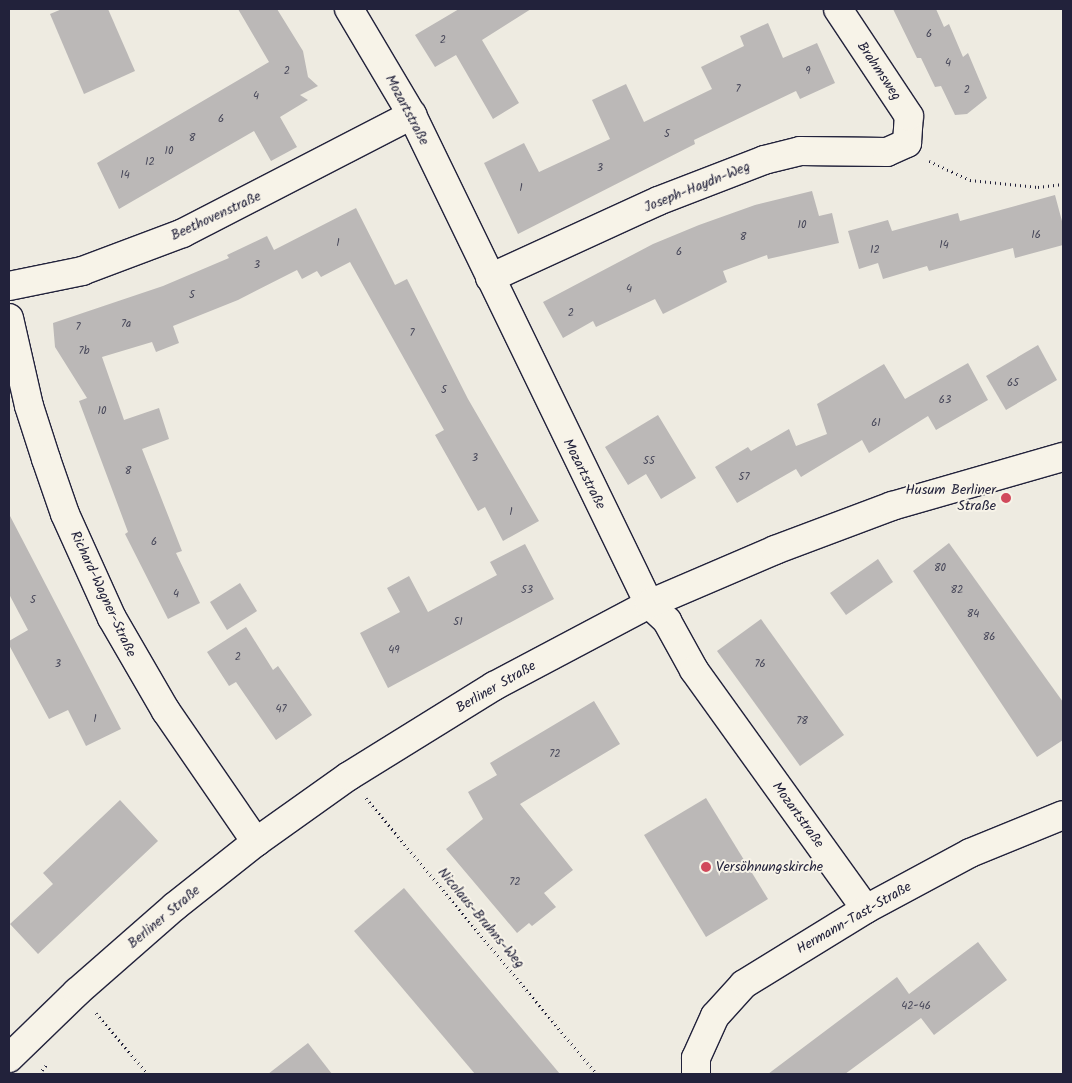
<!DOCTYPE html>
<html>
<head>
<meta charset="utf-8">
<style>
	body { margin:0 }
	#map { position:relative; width:1072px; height:1083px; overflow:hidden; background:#eeebe1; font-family:Kalam,sans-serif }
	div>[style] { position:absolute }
	.building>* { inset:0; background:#bbb8b7 }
	.path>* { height:3px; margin-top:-1.5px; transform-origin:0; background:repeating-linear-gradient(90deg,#22223b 0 1px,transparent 0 5px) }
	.roads { filter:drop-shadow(1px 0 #22223b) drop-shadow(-1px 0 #22223b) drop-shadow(0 1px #22223b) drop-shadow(0 -1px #22223b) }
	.minor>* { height:28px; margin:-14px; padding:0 14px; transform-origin:14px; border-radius:14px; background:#f7f3e8 }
	.dots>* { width:14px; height:14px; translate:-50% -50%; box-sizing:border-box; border:2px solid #f7f3e8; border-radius:50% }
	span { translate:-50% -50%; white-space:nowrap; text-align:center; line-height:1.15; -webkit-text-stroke:4px #f7f3e8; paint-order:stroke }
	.number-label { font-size:11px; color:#48485a }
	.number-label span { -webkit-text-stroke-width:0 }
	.street-label { font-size:14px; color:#22223b }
	.poi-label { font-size:14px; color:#22223b }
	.right { translate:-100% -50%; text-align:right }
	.left { translate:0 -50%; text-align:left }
	.frame { position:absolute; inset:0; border:10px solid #22223b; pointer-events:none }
</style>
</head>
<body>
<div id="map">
	<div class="building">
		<div style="clip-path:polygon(62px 9px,108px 9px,135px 71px,84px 94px,50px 14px)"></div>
		<div style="clip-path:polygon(238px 9px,277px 9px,303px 51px,308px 77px,318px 86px,300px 95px,308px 100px,280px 117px,297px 147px,271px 161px,254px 131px,119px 209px,97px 163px,269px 62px)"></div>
		<div style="clip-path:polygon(459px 9px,531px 9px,482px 40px,519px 103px,493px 119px,456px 55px,435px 67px,415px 35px)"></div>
		<div style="clip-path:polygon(893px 9px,936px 9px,944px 27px,949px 24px,963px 57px,968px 53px,987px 98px,967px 114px,955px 115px,941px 86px,935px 87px,921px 58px,917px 58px)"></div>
		<div style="clip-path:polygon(768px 23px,783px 58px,817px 43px,835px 83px,800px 99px,796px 91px,694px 140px,695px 144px,518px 234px,484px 163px,524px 143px,539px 172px,610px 139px,592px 100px,626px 84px,644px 122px,712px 89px,701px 67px,744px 46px,740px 36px)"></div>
		<div style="clip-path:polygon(812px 191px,819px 216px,832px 213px,839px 243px,768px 259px,767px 255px,723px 271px,727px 282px,663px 314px,655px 299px,596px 327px,593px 321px,563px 338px,543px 302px,653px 244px,699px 225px,755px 205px)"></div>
		<div style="clip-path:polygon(1055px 195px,1063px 225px,1063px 245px,1015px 258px,1013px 248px,929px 271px,927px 266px,883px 279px,878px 263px,859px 269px,848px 231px,888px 220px,892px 231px,958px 213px,960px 221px)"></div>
		<div style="clip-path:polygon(356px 208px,395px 285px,407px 279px,468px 399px,539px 521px,503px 541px,485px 507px,478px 511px,435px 435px,444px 430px,350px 262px,321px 277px,317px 271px,302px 279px,297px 270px,238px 300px,173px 326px,179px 343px,156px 352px,152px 342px,102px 357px,124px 420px,159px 408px,169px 439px,142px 449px,182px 551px,176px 553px,200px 603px,168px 619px,125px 534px,128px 532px,79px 401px,87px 398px,55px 347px,53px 323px,163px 286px,229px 258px,227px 255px,267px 236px,274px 250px)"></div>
		<div style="clip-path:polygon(1038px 345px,1057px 380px,1006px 410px,986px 376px)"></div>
		<div style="clip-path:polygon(968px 363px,988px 400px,936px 430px,928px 416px,869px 453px,862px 440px,801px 477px,796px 469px,737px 503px,715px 467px,748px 447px,751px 451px,789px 429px,796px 446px,827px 434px,817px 404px,884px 364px,905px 399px)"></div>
		<div style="clip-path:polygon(658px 415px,696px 478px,661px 499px,646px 474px,628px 485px,605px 447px)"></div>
		<div style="clip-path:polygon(9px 514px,121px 729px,86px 746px,68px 710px,49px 719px,9px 645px,9px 641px,28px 630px,9px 594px)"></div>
		<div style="clip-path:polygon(949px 543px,1063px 702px,1063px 740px,1037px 757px,913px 571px)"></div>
		<div style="clip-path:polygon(525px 544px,554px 599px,388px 688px,360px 633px,400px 612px,387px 588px,409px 576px,428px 612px,497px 575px,490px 562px)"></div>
		<div style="clip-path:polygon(878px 559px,893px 582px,846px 615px,830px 593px)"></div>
		<div style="clip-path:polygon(240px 583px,257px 611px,227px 630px,210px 602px)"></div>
		<div style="clip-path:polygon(761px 619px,844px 735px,800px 766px,717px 651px)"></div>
		<div style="clip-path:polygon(246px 627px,273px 670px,278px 666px,312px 715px,276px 740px,236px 682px,229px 686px,207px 652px)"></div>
		<div style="clip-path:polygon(594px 701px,620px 744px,520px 804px,573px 870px,544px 893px,556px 907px,532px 926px,529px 923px,517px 933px,446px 849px,483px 819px,468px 792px,497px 775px,490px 763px)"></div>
		<div style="clip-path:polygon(706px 798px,768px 899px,706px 937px,644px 835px)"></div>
		<div style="clip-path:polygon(120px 800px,158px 841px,38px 954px,10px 924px,53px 884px,43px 873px)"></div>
		<div style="clip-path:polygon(404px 888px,560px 1074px,475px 1074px,354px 931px)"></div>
		<div style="clip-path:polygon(978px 942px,1007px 980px,934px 1035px,921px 1018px,845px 1074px,768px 1074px,897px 977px,909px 994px)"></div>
		<div style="clip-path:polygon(308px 1043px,332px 1074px,268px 1074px)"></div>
	</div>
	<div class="path">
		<div style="left:929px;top:161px;width:45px;rotate:24.9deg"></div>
		<div style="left:970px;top:180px;width:68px;rotate:5.9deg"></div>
		<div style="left:1038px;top:187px;width:25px;rotate:-7deg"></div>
		<div style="left:366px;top:798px;width:360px;rotate:50.1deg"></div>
		<div style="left:96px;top:1013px;width:80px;rotate:49.6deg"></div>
		<div style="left:39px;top:1074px;width:14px;rotate:-51deg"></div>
	</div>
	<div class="roads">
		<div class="minor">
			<div style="left:349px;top:9px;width:123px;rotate:59.3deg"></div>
			<div style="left:412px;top:115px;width:543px;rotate:64.14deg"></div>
			<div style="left:649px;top:604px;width:25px;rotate:43deg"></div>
			<div style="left:667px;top:621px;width:56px;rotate:61.1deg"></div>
			<div style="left:694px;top:670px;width:294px;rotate:54.3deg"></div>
			<div style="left:490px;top:278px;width:185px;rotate:-24.6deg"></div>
			<div style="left:658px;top:201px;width:114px;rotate:-21.1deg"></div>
			<div style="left:764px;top:160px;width:37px;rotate:-14deg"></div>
			<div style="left:800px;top:151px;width:87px;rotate:0.7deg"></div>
			<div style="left:887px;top:152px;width:22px;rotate:-24deg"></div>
			<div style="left:907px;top:143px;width:27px;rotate:-86deg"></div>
			<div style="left:909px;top:116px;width:128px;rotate:-123.6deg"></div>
			<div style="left:9px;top:286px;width:75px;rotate:-11.6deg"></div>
			<div style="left:82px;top:271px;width:108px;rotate:-20.6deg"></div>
			<div style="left:183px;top:233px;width:258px;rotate:-27.3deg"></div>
			<div style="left:9px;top:318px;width:90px;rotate:77.2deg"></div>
			<div style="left:29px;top:406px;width:56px;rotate:72.2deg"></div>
			<div style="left:46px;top:459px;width:58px;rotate:70.9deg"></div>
			<div style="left:65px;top:514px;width:114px;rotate:65.7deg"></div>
			<div style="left:112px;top:618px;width:108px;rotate:59.9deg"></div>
			<div style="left:166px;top:711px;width:159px;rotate:55.5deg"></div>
			<div style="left:9px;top:1058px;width:95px;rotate:-44.1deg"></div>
			<div style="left:77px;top:992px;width:129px;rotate:-41.2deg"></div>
			<div style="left:174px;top:907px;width:105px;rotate:-38.4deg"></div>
			<div style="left:256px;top:842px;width:114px;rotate:-35.4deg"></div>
			<div style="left:349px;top:776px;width:171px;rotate:-31.8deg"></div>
			<div style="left:494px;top:686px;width:175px;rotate:-27.9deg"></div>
			<div style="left:649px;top:604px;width:137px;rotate:-23.2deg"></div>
			<div style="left:775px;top:550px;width:125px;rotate:-20.6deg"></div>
			<div style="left:892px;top:506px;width:178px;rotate:-16deg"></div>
			<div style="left:696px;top:1074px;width:16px;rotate:-90deg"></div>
			<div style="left:696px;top:1058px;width:46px;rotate:-65.7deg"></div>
			<div style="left:715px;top:1016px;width:43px;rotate:-47.8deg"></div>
			<div style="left:744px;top:984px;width:143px;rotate:-31.6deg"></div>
			<div style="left:866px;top:909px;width:118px;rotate:-28.3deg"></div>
			<div style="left:970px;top:853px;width:100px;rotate:-22.2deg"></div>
		</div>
	</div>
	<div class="dots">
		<div style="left:1006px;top:498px;background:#d1495b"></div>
		<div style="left:706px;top:867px;background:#d1495b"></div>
	</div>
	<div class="number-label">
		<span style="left:929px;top:34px">6</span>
		<span style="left:443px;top:40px">2</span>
		<span style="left:948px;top:63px">4</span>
		<span style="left:287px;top:71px">2</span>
		<span style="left:808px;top:71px">9</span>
		<span style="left:738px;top:89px">7</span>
		<span style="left:967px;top:90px">2</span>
		<span style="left:256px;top:96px">4</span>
		<span style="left:221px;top:119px">6</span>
		<span style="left:667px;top:134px">5</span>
		<span style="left:192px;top:138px">8</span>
		<span style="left:169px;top:151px">10</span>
		<span style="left:150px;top:162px">12</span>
		<span style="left:600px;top:168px">3</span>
		<span style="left:125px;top:175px">14</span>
		<span style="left:521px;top:188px">1</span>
		<span style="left:802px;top:225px">10</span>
		<span style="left:1036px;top:235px">16</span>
		<span style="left:743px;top:237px">8</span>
		<span style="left:338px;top:243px">1</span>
		<span style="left:944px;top:245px">14</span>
		<span style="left:875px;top:250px">12</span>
		<span style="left:679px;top:252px">6</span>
		<span style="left:257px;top:265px">3</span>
		<span style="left:629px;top:289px">4</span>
		<span style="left:192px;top:295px">5</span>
		<span style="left:571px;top:313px">2</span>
		<span style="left:126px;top:324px">7a</span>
		<span style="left:78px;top:327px">7</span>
		<span style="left:412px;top:333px">7</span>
		<span style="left:84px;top:351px">7b</span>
		<span style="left:1013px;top:383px">65</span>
		<span style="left:444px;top:390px">5</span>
		<span style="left:945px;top:400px">63</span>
		<span style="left:102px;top:411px">10</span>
		<span style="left:876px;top:423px">61</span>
		<span style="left:475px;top:458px">3</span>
		<span style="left:649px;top:461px">55</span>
		<span style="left:128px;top:471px">8</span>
		<span style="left:744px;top:477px">57</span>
		<span style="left:511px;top:512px">1</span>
		<span style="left:154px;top:542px">6</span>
		<span style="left:940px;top:568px">80</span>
		<span style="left:527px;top:590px">53</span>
		<span style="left:957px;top:590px">82</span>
		<span style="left:176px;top:594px">4</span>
		<span style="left:33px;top:600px">5</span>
		<span style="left:973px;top:614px">84</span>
		<span style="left:458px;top:622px">51</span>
		<span style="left:989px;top:637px">86</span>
		<span style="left:394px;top:650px">49</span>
		<span style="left:238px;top:657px">2</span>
		<span style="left:58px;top:664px">3</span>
		<span style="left:760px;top:664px">76</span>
		<span style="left:281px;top:709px">47</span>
		<span style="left:95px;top:719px">1</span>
		<span style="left:802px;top:721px">78</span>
		<span style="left:555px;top:754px">72</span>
		<span style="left:515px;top:882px">72</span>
		<span style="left:916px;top:1006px">42-46</span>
	</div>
	<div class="street-label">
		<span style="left:879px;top:71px;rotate:56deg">Brahmsweg</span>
		<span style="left:407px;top:110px;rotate:62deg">Mozartstraße</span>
		<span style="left:697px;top:187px;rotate:-22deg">Joseph-Haydn-Weg</span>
		<span style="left:216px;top:216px;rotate:-25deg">Beethovenstraße</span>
		<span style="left:584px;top:474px;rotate:63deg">Mozartstraße</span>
		<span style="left:103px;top:594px;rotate:65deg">Richard-Wagner-Straße</span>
		<span style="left:496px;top:687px;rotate:-30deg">Berliner Straße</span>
		<span style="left:798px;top:815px;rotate:54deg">Mozartstraße</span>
		<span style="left:164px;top:917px;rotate:-40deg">Berliner Straße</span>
		<span style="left:481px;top:918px;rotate:50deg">Nicolaus-Bruhns-Weg</span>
		<span style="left:854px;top:918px;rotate:-30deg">Hermann-Tast-Straße</span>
	</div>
	<div class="poi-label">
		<span class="right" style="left:996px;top:498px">Husum Berliner<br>Straße</span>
		<span class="left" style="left:716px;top:867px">Versöhnungskirche</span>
	</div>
	<div class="frame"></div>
</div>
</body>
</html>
